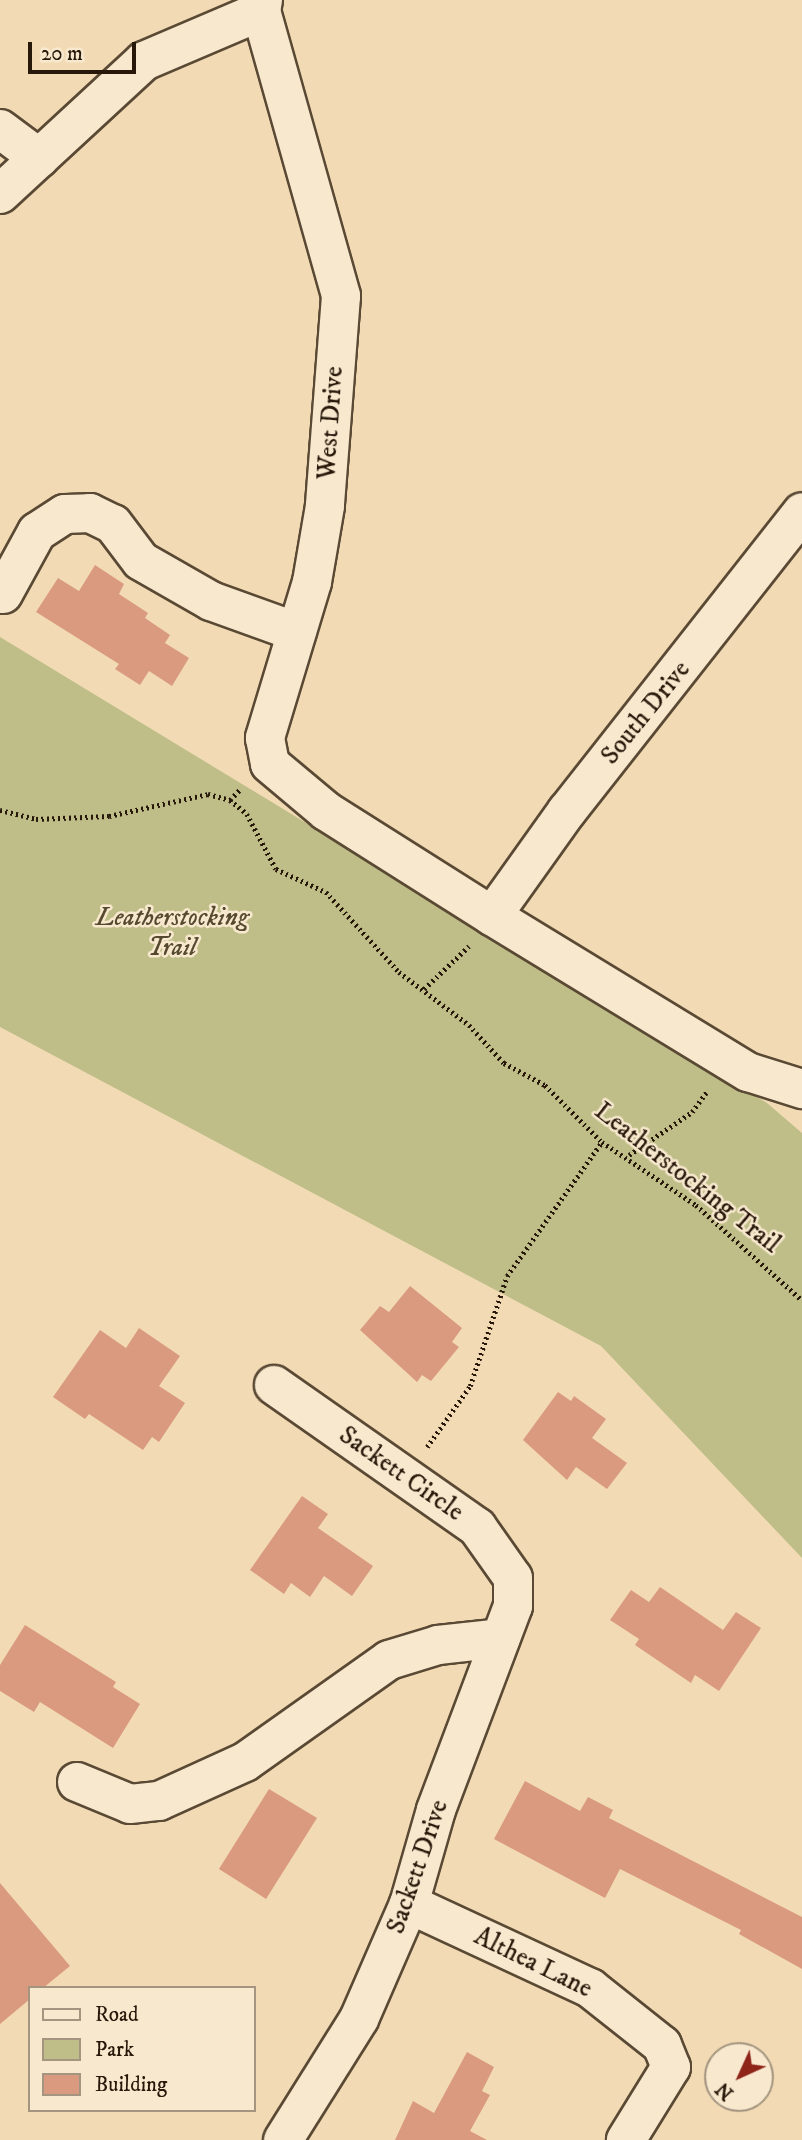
<!DOCTYPE html>
<html>
<head>
<meta charset="utf-8">
<style>
	body { margin:0 }
	#map { position:relative; width:802px; height:2140px; overflow:hidden; background:#f2dbb4; font-family:"IM FELL DW Pica",serif }
	div>[style] { position:absolute }
	.green>* { inset:0; background:#bfbe89 }
	.building>* { inset:0; background:#da9a7f }
	.path>* { height:4.5px; margin-top:-2.25px; transform-origin:0; background:repeating-linear-gradient(90deg,#27180a 0 2px,transparent 0 5.5px) }
	.roads { filter:drop-shadow(2px 0 #5a4934) drop-shadow(-2px 0 #5a4934) drop-shadow(0 2px #5a4934) drop-shadow(0 -2px #5a4934) }
	.minor>* { height:38px; margin:-19px; padding:0 19px; transform-origin:19px; border-radius:19px; background:#f7e8ce }
	span { translate:-50% -50%; white-space:nowrap; text-align:center; line-height:1.15; -webkit-text-stroke:5px #f7e8ce; paint-order:stroke }
	.street-label { font-size:26px; color:#27180a }
	.park-label { font-size:26px; color:#554a30; font-style:italic }
	.legend { position:absolute; left:28px; top:1986px; width:228px; height:126px; box-sizing:border-box; background:#f7e8ce; border:2px solid #a49580; margin:0; padding:9px 12px; list-style:none; font-size:21px; color:#27180a }
	.legend li { display:flex; align-items:center; gap:14px; height:35px }
	.legend b { width:35px; border:2px solid #a49580 }
	.north { position:absolute; left:704px; top:2042px; width:70px; height:70px; box-sizing:border-box; background:#f7e8ce; border:2px solid #a49580; border-radius:50%; rotate:225deg; font-size:19px; font-weight:700; line-height:28px; text-align:center; color:#27180a }
	.north::after { content:''; display:block; margin:auto; width:24px; height:32px; background:#8f2418; clip-path:polygon(50% 0,100% 100%,50% 72%,0 100%) }
	.scale { position:absolute; left:28px; top:42px; width:108px; height:32px; box-sizing:border-box; border:4px solid #27180a; border-top:0; padding-left:9px; font-size:21px; line-height:24px; white-space:nowrap; color:#27180a; -webkit-text-stroke:5px #f7e8ce; paint-order:stroke }
</style>
</head>
<body>
<div id="map">
	<div class="green">
		<div style="clip-path:polygon(0 637px,767px 1103px,802px 1133px,802px 1558px,601px 1346px,0 1027px)"></div>
	</div>
	<div class="building">
		<div style="clip-path:polygon(95px 565px,124px 584px,119px 594px,148px 613px,145px 618px,170px 635px,165px 643px,189px 658px,172px 686px,149px 671px,140px 685px,115px 669px,119px 664px,36px 612px,58px 578px,79px 591px)"></div>
		<div style="clip-path:polygon(410px 1286px,462px 1328px,452px 1342px,459px 1347px,431px 1381px,422px 1375px,417px 1382px,360px 1330px,380px 1306px,389px 1312px)"></div>
		<div style="clip-path:polygon(139px 1328px,180px 1356px,159px 1386px,185px 1403px,159px 1442px,152px 1437px,143px 1450px,89px 1414px,85px 1419px,53px 1397px,100px 1330px,126px 1348px)"></div>
		<div style="clip-path:polygon(558px 1392px,571px 1401px,574px 1396px,606px 1419px,592px 1438px,627px 1463px,607px 1489px,576px 1467px,567px 1480px,523px 1440px)"></div>
		<div style="clip-path:polygon(302px 1496px,328px 1514px,318px 1528px,373px 1566px,352px 1596px,324px 1576px,310px 1597px,291px 1583px,284px 1594px,250px 1570px)"></div>
		<div style="clip-path:polygon(660px 1587px,723px 1630px,736px 1612px,761px 1628px,719px 1691px,695px 1675px,691px 1683px,635px 1645px,639px 1639px,610px 1620px,631px 1590px,649px 1602px)"></div>
		<div style="clip-path:polygon(25px 1625px,116px 1682px,113px 1687px,140px 1704px,113px 1748px,40px 1702px,34px 1712px,0 1691px,0 1665px)"></div>
		<div style="clip-path:polygon(525px 1781px,580px 1811px,588px 1797px,613px 1810px,609px 1818px,802px 1917px,802px 1969px,739px 1934px,741px 1930px,620px 1869px,605px 1898px,494px 1839px)"></div>
		<div style="clip-path:polygon(269px 1789px,317px 1818px,266px 1899px,219px 1869px)"></div>
		<div style="clip-path:polygon(0 1883px,70px 1966px,43px 1988px,30px 1988px,30px 1999px,0 2024px)"></div>
		<div style="clip-path:polygon(467px 2052px,494px 2067px,482px 2091px,490px 2095px,470px 2131px,487px 2140px,395px 2140px,413px 2101px,434px 2113px)"></div>
	</div>
	<div class="path">
		<div style="left:230px;top:800px;width:16px;rotate:-47deg"></div>
		<div style="left:0;top:810px;width:37px;rotate:14deg"></div>
		<div style="left:36px;top:819px;width:73px;rotate:-2.4deg"></div>
		<div style="left:109px;top:816px;width:101px;rotate:-12.5deg"></div>
		<div style="left:208px;top:794px;width:23px;rotate:15deg"></div>
		<div style="left:230px;top:800px;width:22px;rotate:39deg"></div>
		<div style="left:247px;top:814px;width:62px;rotate:62.2deg"></div>
		<div style="left:276px;top:869px;width:55px;rotate:24.7deg"></div>
		<div style="left:326px;top:892px;width:108px;rotate:47.6deg"></div>
		<div style="left:399px;top:972px;width:88px;rotate:37.1deg"></div>
		<div style="left:469px;top:1025px;width:52px;rotate:47.4deg"></div>
		<div style="left:504px;top:1063px;width:47px;rotate:28.2deg"></div>
		<div style="left:545px;top:1085px;width:81px;rotate:45deg"></div>
		<div style="left:602px;top:1142px;width:113px;rotate:33.8deg"></div>
		<div style="left:696px;top:1205px;width:142px;rotate:41.9deg"></div>
		<div style="left:424px;top:989px;width:62px;rotate:-43.7deg"></div>
		<div style="left:629px;top:1155px;width:76px;rotate:-34.3deg"></div>
		<div style="left:692px;top:1112px;width:27px;rotate:-54deg"></div>
		<div style="left:427px;top:1447px;width:75px;rotate:-54.8deg"></div>
		<div style="left:470px;top:1386px;width:116px;rotate:-71.4deg"></div>
		<div style="left:507px;top:1276px;width:164px;rotate:-54.7deg"></div>
	</div>
	<div class="roads">
		<div class="minor">
			<div style="left:263px;top:0;width:11px;rotate:100deg"></div>
			<div style="left:261px;top:11px;width:296px;rotate:74.3deg"></div>
			<div style="left:341px;top:296px;width:211px;rotate:94.4deg"></div>
			<div style="left:325px;top:506px;width:77px;rotate:99.7deg"></div>
			<div style="left:312px;top:582px;width:163px;rotate:106.8deg"></div>
			<div style="left:265px;top:738px;width:26px;rotate:79deg"></div>
			<div style="left:270px;top:764px;width:73px;rotate:40deg"></div>
			<div style="left:326px;top:811px;width:196px;rotate:32.3deg"></div>
			<div style="left:492px;top:916px;width:300px;rotate:31.4deg"></div>
			<div style="left:748px;top:1072px;width:57px;rotate:17.5deg"></div>
			<div style="left:0;top:129px;width:49px;rotate:36.6deg"></div>
			<div style="left:0;top:194px;width:196px;rotate:-42.7deg"></div>
			<div style="left:144px;top:61px;width:127px;rotate:-23.1deg"></div>
			<div style="left:3px;top:594px;width:71px;rotate:-61.3deg"></div>
			<div style="left:37px;top:532px;width:33px;rotate:-33deg"></div>
			<div style="left:65px;top:514px;width:25px;rotate:-2deg"></div>
			<div style="left:90px;top:513px;width:25px;rotate:26deg"></div>
			<div style="left:113px;top:524px;width:46px;rotate:52.9deg"></div>
			<div style="left:141px;top:561px;width:81px;rotate:29.7deg"></div>
			<div style="left:211px;top:601px;width:91px;rotate:19.8deg"></div>
			<div style="left:492px;top:916px;width:129px;rotate:-54.5deg"></div>
			<div style="left:567px;top:811px;width:380px;rotate:-51.8deg"></div>
			<div style="left:274px;top:1385px;width:248px;rotate:35deg"></div>
			<div style="left:477px;top:1527px;width:62px;rotate:54.8deg"></div>
			<div style="left:513px;top:1578px;width:28px;rotate:90deg"></div>
			<div style="left:513px;top:1606px;width:218px;rotate:110.7deg"></div>
			<div style="left:436px;top:1810px;width:98px;rotate:106deg"></div>
			<div style="left:409px;top:1904px;width:125px;rotate:113.5deg"></div>
			<div style="left:359px;top:2019px;width:143px;rotate:122.1deg"></div>
			<div style="left:77px;top:1782px;width:57px;rotate:22.5deg"></div>
			<div style="left:130px;top:1804px;width:29px;rotate:-6deg"></div>
			<div style="left:159px;top:1801px;width:94px;rotate:-24.4deg"></div>
			<div style="left:245px;top:1762px;width:176px;rotate:-35.3deg"></div>
			<div style="left:389px;top:1660px;width:51px;rotate:-17deg"></div>
			<div style="left:438px;top:1645px;width:63px;rotate:-6.3deg"></div>
			<div style="left:409px;top:1904px;width:200px;rotate:24.9deg"></div>
			<div style="left:590px;top:1988px;width:92px;rotate:38.4deg"></div>
			<div style="left:662px;top:2045px;width:24px;rotate:68deg"></div>
			<div style="left:671px;top:2067px;width:86px;rotate:121.7deg"></div>
		</div>
	</div>
	<div class="street-label">
		<span style="left:331px;top:423px;rotate:-86deg">West Drive</span>
		<span style="left:646px;top:713px;rotate:-51deg">South Drive</span>
		<span style="left:687px;top:1178px;rotate:38deg">Leatherstocking Trail</span>
		<span style="left:401px;top:1474px;rotate:35deg">Sackett Circle</span>
		<span style="left:418px;top:1867px;rotate:-71deg">Sackett Drive</span>
		<span style="left:533px;top:1963px;rotate:26deg">Althea Lane</span>
	</div>
	<div class="park-label">
		<span style="left:172px;top:933px">Leatherstocking<br>Trail</span>
	</div>
	<ul class="legend">
	<li><b style="height:9px;background:#f7e8ce"></b>Road</li>
	<li><b style="height:19px;background:#bfbe89"></b>Park</li>
	<li><b style="height:19px;background:#da9a7f"></b>Building</li>
	</ul>
	<div class="north">N</div>
	<div class="scale">20 m</div>
</div>
</body>
</html>
